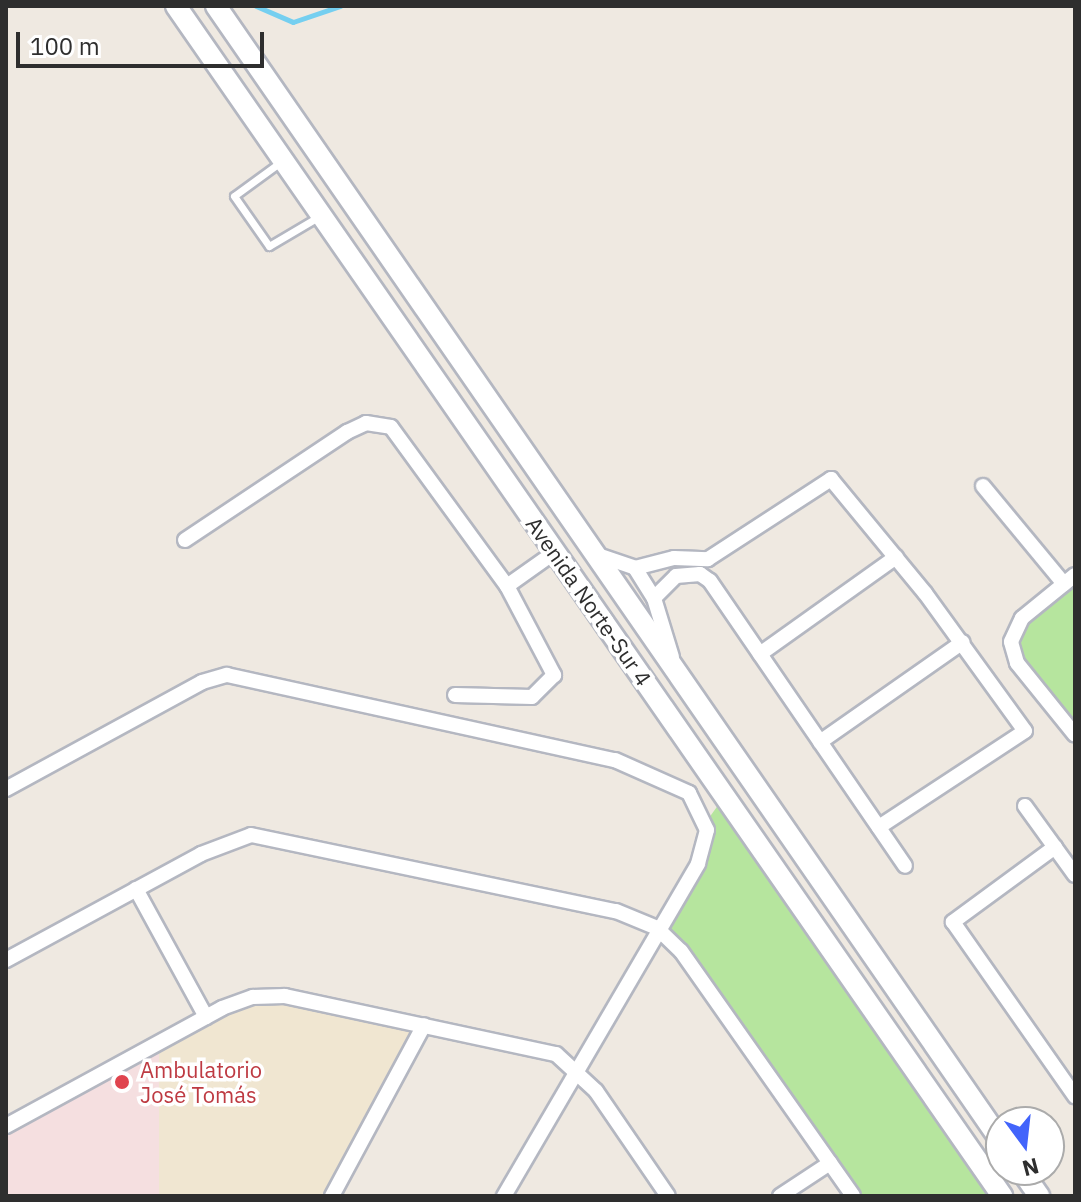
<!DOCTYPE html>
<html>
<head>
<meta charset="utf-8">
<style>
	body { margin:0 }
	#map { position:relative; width:1081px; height:1202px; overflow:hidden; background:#efe9e1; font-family:"IBM Plex Sans",sans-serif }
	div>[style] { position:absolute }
	.education>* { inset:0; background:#f0e6d1 }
	.medical>* { inset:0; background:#f5dfe0 }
	.green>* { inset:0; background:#b6e59e }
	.stream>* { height:5px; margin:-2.5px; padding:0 2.5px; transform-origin:2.5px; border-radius:2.5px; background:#75cff0 }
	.roads { filter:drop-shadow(2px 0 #b4b7c1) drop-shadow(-2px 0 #b4b7c1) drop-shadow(0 2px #b4b7c1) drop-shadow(0 -2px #b4b7c1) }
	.service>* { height:7px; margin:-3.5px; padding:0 3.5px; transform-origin:3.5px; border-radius:3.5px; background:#fff }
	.minor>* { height:14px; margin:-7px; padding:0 7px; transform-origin:7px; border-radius:7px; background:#fff }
	.secondary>* { height:20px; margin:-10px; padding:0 10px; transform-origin:10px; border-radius:10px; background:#fff }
	.dots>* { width:22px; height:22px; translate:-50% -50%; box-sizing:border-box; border:4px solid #fff; border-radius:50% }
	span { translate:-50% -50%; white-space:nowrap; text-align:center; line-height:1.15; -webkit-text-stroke:7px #fff; paint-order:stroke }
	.street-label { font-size:22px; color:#2e2e2e }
	.health-label { font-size:22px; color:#be3a42 }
	.left { translate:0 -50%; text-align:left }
	.frame { position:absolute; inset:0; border:8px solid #2e2e2e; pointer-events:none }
	.north { position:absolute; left:985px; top:1106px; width:80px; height:80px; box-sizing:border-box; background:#fff; border:2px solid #ababab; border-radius:50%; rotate:165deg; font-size:22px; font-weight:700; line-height:32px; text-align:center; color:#2e2e2e }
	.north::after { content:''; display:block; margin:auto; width:28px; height:36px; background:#4264fb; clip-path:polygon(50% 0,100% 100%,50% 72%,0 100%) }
	.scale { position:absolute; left:16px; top:32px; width:248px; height:36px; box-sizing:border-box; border:4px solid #2e2e2e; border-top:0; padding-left:10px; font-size:24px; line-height:28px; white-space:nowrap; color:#2e2e2e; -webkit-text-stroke:6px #fff; paint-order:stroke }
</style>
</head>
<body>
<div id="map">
	<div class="education">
		<div style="clip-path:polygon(253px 997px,424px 1025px,332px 1196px,159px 1196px,159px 1043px)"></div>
	</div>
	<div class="medical">
		<div style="clip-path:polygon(159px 1043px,159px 1196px,6px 1196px,6px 1126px)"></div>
	</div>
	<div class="green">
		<div style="clip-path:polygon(1075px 575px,1075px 735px,1017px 663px,1012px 636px)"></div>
		<div style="clip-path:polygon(724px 797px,1002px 1196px,853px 1196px,657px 928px,698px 864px,706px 822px)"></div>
	</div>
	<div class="stream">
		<div style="left:256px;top:6px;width:40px;rotate:23.4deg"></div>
		<div style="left:293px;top:22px;width:50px;rotate:-18.8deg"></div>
	</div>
	<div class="roads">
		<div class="service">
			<div style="left:282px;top:161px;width:59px;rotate:143.9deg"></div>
			<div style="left:234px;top:196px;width:61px;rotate:55deg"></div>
			<div style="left:269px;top:246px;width:57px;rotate:-30.6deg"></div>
		</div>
		<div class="minor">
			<div style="left:983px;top:486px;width:127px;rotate:50.4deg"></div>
			<div style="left:185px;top:540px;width:195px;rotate:-33.7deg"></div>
			<div style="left:347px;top:432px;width:21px;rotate:-25deg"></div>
			<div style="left:366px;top:423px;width:25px;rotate:9deg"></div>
			<div style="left:391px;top:427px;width:197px;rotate:53.9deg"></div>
			<div style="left:507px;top:586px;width:101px;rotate:62.2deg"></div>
			<div style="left:554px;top:675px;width:31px;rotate:135deg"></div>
			<div style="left:532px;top:697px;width:77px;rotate:-178.5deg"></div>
			<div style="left:598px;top:555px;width:39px;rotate:19deg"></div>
			<div style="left:635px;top:568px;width:40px;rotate:-14.4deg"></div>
			<div style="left:674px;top:558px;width:34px;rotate:2deg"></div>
			<div style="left:708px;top:559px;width:147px;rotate:-33deg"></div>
			<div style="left:831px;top:479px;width:148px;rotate:50.5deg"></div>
			<div style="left:925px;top:593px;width:170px;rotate:54.1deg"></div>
			<div style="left:1025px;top:731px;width:175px;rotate:146.7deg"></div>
			<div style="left:635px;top:568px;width:36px;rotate:58deg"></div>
			<div style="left:1075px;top:575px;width:68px;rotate:140.9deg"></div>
			<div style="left:1022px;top:618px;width:26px;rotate:115deg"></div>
			<div style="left:1011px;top:642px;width:22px;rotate:74deg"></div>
			<div style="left:1017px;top:663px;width:92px;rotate:51.1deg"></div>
			<div style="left:507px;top:586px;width:59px;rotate:-35.3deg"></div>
			<div style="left:760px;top:654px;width:167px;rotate:-35.5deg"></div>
			<div style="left:672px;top:657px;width:62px;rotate:-107deg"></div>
			<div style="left:654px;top:598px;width:31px;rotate:-45deg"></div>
			<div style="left:676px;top:576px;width:24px;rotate:-5deg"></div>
			<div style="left:700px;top:574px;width:12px;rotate:35deg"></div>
			<div style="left:710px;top:581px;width:345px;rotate:55.6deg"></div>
			<div style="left:820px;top:742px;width:174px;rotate:-35deg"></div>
			<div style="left:6px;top:789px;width:223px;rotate:-28.6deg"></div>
			<div style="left:202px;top:682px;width:26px;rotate:-16deg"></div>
			<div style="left:227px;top:675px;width:397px;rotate:12.4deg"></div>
			<div style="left:615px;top:760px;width:81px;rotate:24deg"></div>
			<div style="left:689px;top:793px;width:41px;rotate:64.1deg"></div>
			<div style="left:707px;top:830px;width:35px;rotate:105deg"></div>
			<div style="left:698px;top:864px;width:385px;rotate:120.3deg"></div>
			<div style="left:1025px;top:806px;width:85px;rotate:54.1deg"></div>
			<div style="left:1055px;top:847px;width:127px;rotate:143.7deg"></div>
			<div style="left:953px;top:922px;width:213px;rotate:55deg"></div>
			<div style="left:136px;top:889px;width:146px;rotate:61.3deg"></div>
			<div style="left:6px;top:960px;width:222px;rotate:-28.5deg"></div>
			<div style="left:201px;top:854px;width:53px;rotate:-20.8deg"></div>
			<div style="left:251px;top:835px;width:373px;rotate:11.8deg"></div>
			<div style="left:616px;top:911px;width:44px;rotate:22.5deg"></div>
			<div style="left:657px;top:928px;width:33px;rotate:44deg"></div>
			<div style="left:681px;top:951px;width:299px;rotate:54.9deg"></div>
			<div style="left:6px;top:1126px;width:246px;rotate:-28.6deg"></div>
			<div style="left:222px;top:1008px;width:33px;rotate:-20deg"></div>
			<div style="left:253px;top:997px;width:32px;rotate:-2deg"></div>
			<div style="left:285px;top:996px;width:277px;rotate:12.1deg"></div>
			<div style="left:556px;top:1054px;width:54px;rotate:42.8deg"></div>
			<div style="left:596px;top:1091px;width:127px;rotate:55.6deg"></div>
			<div style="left:332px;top:1196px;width:194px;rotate:-61.7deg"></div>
			<div style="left:780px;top:1196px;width:60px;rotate:-33.4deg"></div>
		</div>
		<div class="secondary">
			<div style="left:176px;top:6px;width:1449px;rotate:55.23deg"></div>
			<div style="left:216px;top:6px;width:1380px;rotate:55.33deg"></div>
			<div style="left:1021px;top:1170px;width:32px;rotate:55deg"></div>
		</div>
	</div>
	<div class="dots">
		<div style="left:122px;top:1082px;background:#e0444e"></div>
	</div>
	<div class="street-label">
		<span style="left:589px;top:601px;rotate:55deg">Avenida Norte-Sur 4</span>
	</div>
	<div class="health-label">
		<span class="left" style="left:140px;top:1082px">Ambulatorio<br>José Tomás</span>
	</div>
	<div class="frame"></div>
	<div class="north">N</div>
	<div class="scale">100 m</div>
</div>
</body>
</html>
